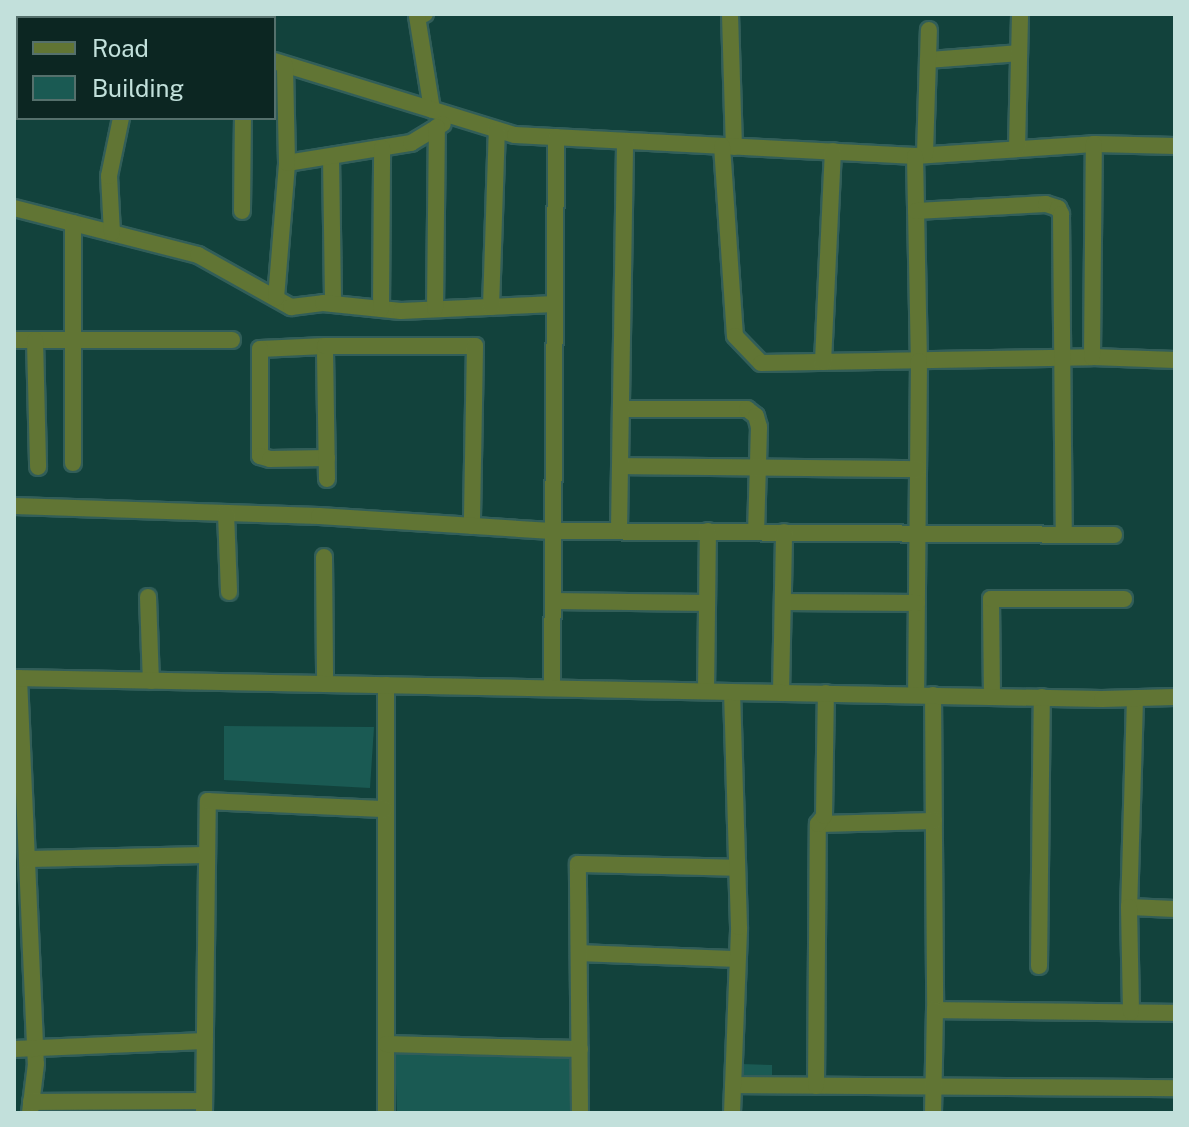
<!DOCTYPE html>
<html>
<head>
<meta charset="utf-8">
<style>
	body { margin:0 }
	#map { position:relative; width:1189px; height:1127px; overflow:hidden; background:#12423c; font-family:"Public Sans",sans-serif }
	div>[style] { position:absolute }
	.building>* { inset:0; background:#1a5a53 }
	.roads { filter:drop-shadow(2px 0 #325e59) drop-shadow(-2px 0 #325e59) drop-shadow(0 2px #325e59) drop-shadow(0 -2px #325e59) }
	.minor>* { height:16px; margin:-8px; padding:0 8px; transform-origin:8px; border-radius:8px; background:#617534 }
	.tertiary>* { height:16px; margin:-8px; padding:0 8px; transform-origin:8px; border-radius:8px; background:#617534 }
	span { translate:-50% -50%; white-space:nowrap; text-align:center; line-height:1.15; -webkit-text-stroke:8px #0c2622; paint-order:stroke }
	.frame { position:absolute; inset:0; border:16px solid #c2e0db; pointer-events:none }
	.legend { position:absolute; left:16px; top:16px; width:260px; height:104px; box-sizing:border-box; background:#0c2622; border:2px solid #55706c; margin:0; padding:10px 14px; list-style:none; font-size:24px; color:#c2e0db }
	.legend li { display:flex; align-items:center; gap:16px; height:40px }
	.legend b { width:40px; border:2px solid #55706c }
</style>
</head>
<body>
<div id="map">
	<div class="building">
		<div style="clip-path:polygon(224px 726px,374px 727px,370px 788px,224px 780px)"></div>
		<div style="clip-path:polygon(395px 1054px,574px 1058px,572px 1113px,397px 1113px)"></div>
		<div style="clip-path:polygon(741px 1064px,772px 1065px,772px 1081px,741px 1080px)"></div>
	</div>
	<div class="roads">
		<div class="minor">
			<div style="left:119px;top:14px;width:14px;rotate:17deg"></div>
			<div style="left:425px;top:14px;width:8px;rotate:166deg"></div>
			<div style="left:417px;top:16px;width:95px;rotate:80.9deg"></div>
			<div style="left:730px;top:14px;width:133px;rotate:88.3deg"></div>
			<div style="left:14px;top:59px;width:4px"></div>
			<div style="left:928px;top:60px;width:91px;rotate:-4.4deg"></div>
			<div style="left:274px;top:61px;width:252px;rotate:17.1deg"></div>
			<div style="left:515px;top:135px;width:401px;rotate:3deg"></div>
			<div style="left:915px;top:156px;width:179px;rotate:-3.8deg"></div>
			<div style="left:1094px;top:144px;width:81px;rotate:1.4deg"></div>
			<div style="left:722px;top:146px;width:190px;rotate:86.1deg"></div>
			<div style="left:735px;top:336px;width:37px;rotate:46deg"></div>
			<div style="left:761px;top:363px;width:331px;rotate:-1deg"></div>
			<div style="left:1092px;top:357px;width:83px;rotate:2.1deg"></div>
			<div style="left:1017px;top:148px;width:134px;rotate:-88.7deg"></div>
			<div style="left:925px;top:154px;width:124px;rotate:-88.2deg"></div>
			<div style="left:331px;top:156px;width:148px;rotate:89.2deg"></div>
			<div style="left:915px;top:156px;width:205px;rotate:88.9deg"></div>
			<div style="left:919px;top:361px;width:334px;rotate:90.5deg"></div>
			<div style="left:287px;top:163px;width:126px;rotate:-9.2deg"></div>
			<div style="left:411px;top:143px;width:37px;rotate:-31deg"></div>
			<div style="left:14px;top:208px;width:190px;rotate:14.3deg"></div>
			<div style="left:198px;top:255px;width:107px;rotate:29.2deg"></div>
			<div style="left:291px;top:307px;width:32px;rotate:-7deg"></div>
			<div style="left:323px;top:303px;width:78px;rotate:5.9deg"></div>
			<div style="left:401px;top:311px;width:154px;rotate:-2.6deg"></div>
			<div style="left:242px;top:211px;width:93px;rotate:-89.4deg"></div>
			<div style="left:916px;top:211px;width:130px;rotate:-3.1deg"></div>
			<div style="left:1046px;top:204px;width:13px;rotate:18deg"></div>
			<div style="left:1058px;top:208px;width:7px;rotate:63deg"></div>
			<div style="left:1061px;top:214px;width:320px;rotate:89.5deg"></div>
			<div style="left:112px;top:233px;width:57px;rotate:-93deg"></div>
			<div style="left:109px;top:176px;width:59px;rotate:-78.3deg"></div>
			<div style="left:276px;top:298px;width:135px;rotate:-85.3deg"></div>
			<div style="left:287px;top:163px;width:98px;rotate:-91.2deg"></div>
			<div style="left:491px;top:307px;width:177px;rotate:-88.1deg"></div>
			<div style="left:381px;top:309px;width:161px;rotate:-89.6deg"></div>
			<div style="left:435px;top:309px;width:182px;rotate:-89.4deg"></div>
			<div style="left:14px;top:340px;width:218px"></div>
			<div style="left:35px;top:340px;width:127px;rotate:88.6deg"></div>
			<div style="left:325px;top:346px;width:65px;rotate:177.4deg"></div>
			<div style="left:260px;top:349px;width:107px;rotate:90deg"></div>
			<div style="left:260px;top:456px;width:10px;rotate:17deg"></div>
			<div style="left:270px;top:459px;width:57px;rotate:-1deg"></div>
			<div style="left:1092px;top:357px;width:213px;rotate:-89.5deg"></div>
			<div style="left:823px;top:362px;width:211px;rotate:-87.3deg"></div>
			<div style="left:621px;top:409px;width:126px"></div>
			<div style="left:747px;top:409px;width:11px;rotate:38deg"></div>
			<div style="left:756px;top:416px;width:11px;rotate:75deg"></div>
			<div style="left:759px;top:427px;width:105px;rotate:91.6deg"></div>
			<div style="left:73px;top:463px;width:240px;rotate:-90deg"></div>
			<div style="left:621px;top:466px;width:297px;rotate:0.6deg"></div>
			<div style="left:327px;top:479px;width:133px;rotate:-90.9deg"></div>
			<div style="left:325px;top:346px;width:150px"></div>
			<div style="left:475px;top:346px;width:180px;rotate:91deg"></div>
			<div style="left:14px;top:506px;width:305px;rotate:1.9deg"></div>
			<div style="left:319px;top:516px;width:233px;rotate:3.7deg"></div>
			<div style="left:552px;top:531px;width:562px;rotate:0.41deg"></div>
			<div style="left:226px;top:513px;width:79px;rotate:87.8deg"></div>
			<div style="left:619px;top:529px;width:388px;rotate:-89.1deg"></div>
			<div style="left:324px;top:557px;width:127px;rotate:89.5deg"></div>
			<div style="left:148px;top:597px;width:84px;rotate:88deg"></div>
			<div style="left:553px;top:601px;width:154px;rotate:0.7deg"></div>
			<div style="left:783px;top:602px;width:134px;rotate:0.4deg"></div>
			<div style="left:19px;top:678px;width:386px;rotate:87.5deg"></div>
			<div style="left:36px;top:1064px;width:49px;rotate:97deg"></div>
			<div style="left:386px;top:685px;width:428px;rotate:90deg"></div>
			<div style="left:552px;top:688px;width:551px;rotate:-89.58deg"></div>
			<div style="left:706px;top:691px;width:160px;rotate:-89.3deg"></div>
			<div style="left:781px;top:693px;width:161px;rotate:-88.9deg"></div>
			<div style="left:933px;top:695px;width:315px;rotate:89.6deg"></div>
			<div style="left:935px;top:1010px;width:240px;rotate:0.7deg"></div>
			<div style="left:992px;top:696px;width:97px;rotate:-90.6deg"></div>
			<div style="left:991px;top:599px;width:133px"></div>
			<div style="left:1135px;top:698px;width:209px;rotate:91.6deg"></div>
			<div style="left:1129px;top:907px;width:46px;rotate:2.5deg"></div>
			<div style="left:818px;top:824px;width:116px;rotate:-1.5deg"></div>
			<div style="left:27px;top:859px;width:180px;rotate:-1.3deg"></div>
			<div style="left:1129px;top:907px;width:105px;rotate:88.9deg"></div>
			<div style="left:579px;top:953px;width:158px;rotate:2.2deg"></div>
			<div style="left:1039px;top:966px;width:269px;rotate:-89.4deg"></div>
			<div style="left:386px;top:1044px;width:194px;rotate:1.5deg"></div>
			<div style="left:14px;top:1049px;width:191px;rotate:-2.4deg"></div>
			<div style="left:733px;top:1085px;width:442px;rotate:0.4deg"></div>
			<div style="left:816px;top:1086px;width:262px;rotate:-89.6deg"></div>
			<div style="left:818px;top:824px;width:10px;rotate:-53deg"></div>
			<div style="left:824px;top:816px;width:123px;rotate:-89.1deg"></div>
			<div style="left:31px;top:1102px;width:173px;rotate:-0.3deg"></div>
			<div style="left:204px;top:1113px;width:312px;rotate:-89.3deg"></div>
			<div style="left:208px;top:801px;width:177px;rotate:2.6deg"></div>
			<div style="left:580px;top:1113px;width:249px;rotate:-90.5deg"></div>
			<div style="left:578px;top:864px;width:159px;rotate:1.4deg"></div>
			<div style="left:732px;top:1113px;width:186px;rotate:-87.8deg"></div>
			<div style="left:739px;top:927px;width:235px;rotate:-91.7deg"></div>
			<div style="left:933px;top:1113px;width:103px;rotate:-88.9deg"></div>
		</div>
		<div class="tertiary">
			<div style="left:14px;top:678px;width:1088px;rotate:1.11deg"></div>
			<div style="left:1102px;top:699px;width:73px;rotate:-1.6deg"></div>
		</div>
	</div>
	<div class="frame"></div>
	<ul class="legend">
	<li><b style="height:10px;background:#617534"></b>Road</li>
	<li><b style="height:22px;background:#1a5a53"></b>Building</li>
	</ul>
</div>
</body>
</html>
